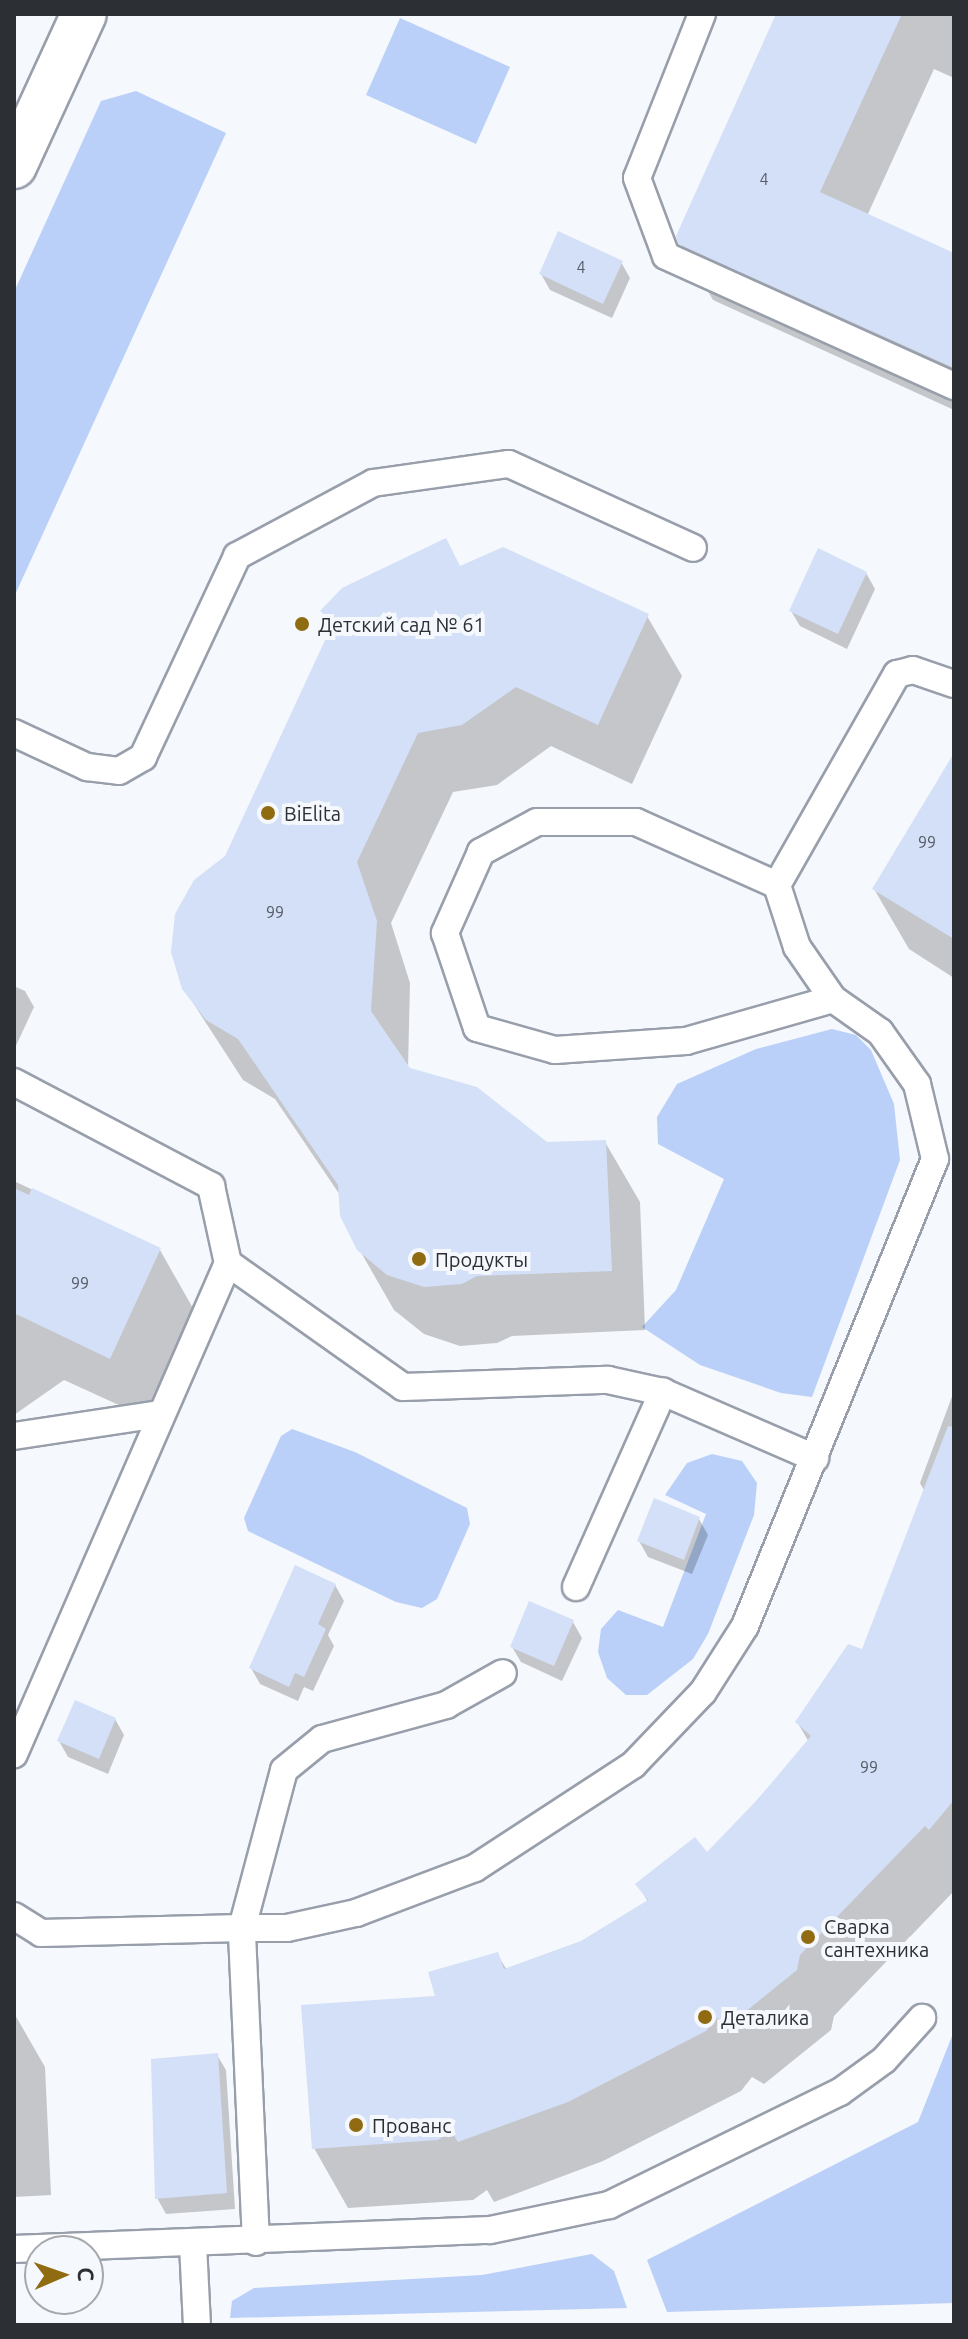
<!DOCTYPE html>
<html>
<head>
<meta charset="utf-8">
<style>
	body { margin:0 }
	#map { position:relative; width:968px; height:2339px; overflow:hidden; background:#f5f8fd; font-family:Ubuntu,sans-serif }
	div>[style] { position:absolute }
	.green>* { inset:0; background:#bad0f8 }
	.shadow>* { inset:0; background:#0003 }
	.building>* { inset:0; background:#d3e0f8 }
	.roads { filter:drop-shadow(2px 0 #989fab) drop-shadow(-2px 0 #989fab) drop-shadow(0 2px #989fab) drop-shadow(0 -2px #989fab) }
	.lane>* { height:26px; margin:-13px; padding:0 13px; transform-origin:13px; border-radius:13px; background:#fff }
	.street>* { height:44px; margin:-22px; padding:0 22px; transform-origin:22px; border-radius:22px; background:#fff }
	.dots>* { width:22px; height:22px; translate:-50% -50%; box-sizing:border-box; border:4px solid #f5f8fd; border-radius:50% }
	span { translate:-50% -50%; white-space:nowrap; text-align:center; line-height:1.15; -webkit-text-stroke:8px #f5f8fd; paint-order:stroke }
	.number-label { font-size:16px; color:#565b65 }
	.number-label span { -webkit-text-stroke-width:0 }
	.poi-label { font-size:20px; color:#2c2f34 }
	.left { translate:0 -50%; text-align:left }
	.frame { position:absolute; inset:0; border:16px solid #2c2f34; pointer-events:none }
	.north { position:absolute; left:24px; top:2235px; width:80px; height:80px; box-sizing:border-box; background:#f5f8fd; border:2px solid #a5a8ad; border-radius:50%; rotate:88deg; font-size:22px; font-weight:700; line-height:32px; text-align:center; color:#2c2f34 }
	.north::after { content:''; display:block; margin:auto; width:28px; height:36px; background:#906b11; clip-path:polygon(50% 0,100% 100%,50% 72%,0 100%) }
</style>
</head>
<body>
<div id="map">
	<div class="green">
		<div style="clip-path:polygon(400px 18px,510px 67px,476px 144px,366px 95px)"></div>
		<div style="clip-path:polygon(136px 91px,226px 133px,14px 597px,14px 292px,101px 101px)"></div>
		<div style="clip-path:polygon(832px 1029px,856px 1035px,871px 1050px,894px 1104px,900px 1160px,812px 1397px,781px 1393px,700px 1365px,642px 1327px,676px 1290px,724px 1179px,658px 1144px,657px 1117px,677px 1084px,756px 1049px)"></div>
		<div style="clip-path:polygon(292px 1429px,355px 1452px,467px 1508px,470px 1524px,437px 1599px,422px 1608px,396px 1602px,248px 1531px,244px 1518px,281px 1436px)"></div>
		<div style="clip-path:polygon(712px 1454px,742px 1461px,757px 1483px,754px 1515px,708px 1634px,693px 1659px,647px 1695px,626px 1695px,607px 1678px,598px 1652px,601px 1629px,618px 1610px,663px 1627px,706px 1514px,665px 1495px,687px 1463px)"></div>
		<div style="clip-path:polygon(954px 2031px,954px 2303px,667px 2312px,647px 2260px,918px 2122px)"></div>
		<div style="clip-path:polygon(592px 2254px,614px 2271px,627px 2308px,230px 2318px,232px 2301px,254px 2288px,482px 2275px)"></div>
	</div>
	<div class="shadow">
		<div style="clip-path:polygon(778px 14px,954px 14px,954px 78px,934px 69px,867px 216px,954px 255px,954px 410px,713px 300px,680px 243px)"></div>
		<div style="clip-path:polygon(621px 262px,630px 278px,612px 318px,550px 290px,541px 274px)"></div>
		<div style="clip-path:polygon(461px 568px,647px 616px,682px 676px,632px 784px,551px 746px,497px 785px,453px 792px,391px 923px,410px 983px,408px 1069px,546px 1145px,605px 1142px,640px 1202px,645px 1330px,512px 1336px,497px 1343px,460px 1346px,424px 1334px,394px 1310px,359px 1249px,340px 1195px,275px 1099px,243px 1080px,184px 989px,227px 857px,332px 629px,322px 611px)"></div>
		<div style="clip-path:polygon(866px 573px,875px 589px,847px 649px,800px 626px,791px 611px)"></div>
		<div style="clip-path:polygon(954px 798px,954px 978px,909px 949px,874px 889px)"></div>
		<div style="clip-path:polygon(14px 986px,25px 991px,34px 1007px,14px 1050px)"></div>
		<div style="clip-path:polygon(16px 1182px,160px 1250px,194px 1310px,145px 1417px,64px 1380px,14px 1415px)"></div>
		<div style="clip-path:polygon(954px 1391px,954px 1891px,834px 2016px,831px 2030px,764px 2084px,752px 2077px,741px 2091px,603px 2161px,494px 2202px,487px 2190px,473px 2200px,348px 2208px,314px 2148px,438px 1998px,497px 1954px,507px 1970px,581px 1943px,648px 1902px,638px 1885px,707px 1856px,809px 1742px,797px 1722px,863px 1652px,926px 1494px,920px 1483px)"></div>
		<div style="clip-path:polygon(699px 1519px,708px 1535px,692px 1574px,648px 1557px,639px 1541px)"></div>
		<div style="clip-path:polygon(335px 1585px,344px 1601px,328px 1635px,334px 1646px,313px 1691px,304px 1687px,298px 1701px,260px 1684px,251px 1668px)"></div>
		<div style="clip-path:polygon(573px 1622px,582px 1638px,562px 1681px,521px 1662px,512px 1647px)"></div>
		<div style="clip-path:polygon(115px 1719px,124px 1735px,108px 1774px,68px 1757px,59px 1741px)"></div>
		<div style="clip-path:polygon(14px 2013px,45px 2067px,51px 2195px,14px 2197px)"></div>
		<div style="clip-path:polygon(217px 2055px,226px 2070px,235px 2209px,166px 2214px,157px 2198px)"></div>
	</div>
	<div class="building">
		<div style="clip-path:polygon(776px 14px,902px 14px,820px 192px,954px 253px,954px 368px,678px 244px,676px 236px)"></div>
		<div style="clip-path:polygon(558px 231px,623px 261px,603px 304px,539px 274px)"></div>
		<div style="clip-path:polygon(446px 538px,460px 566px,503px 547px,649px 614px,598px 725px,516px 687px,462px 725px,418px 733px,357px 862px,377px 921px,371px 1011px,410px 1068px,477px 1087px,547px 1142px,606px 1140px,612px 1271px,477px 1276px,462px 1284px,424px 1287px,387px 1275px,357px 1250px,340px 1216px,338px 1185px,238px 1039px,206px 1020px,182px 989px,171px 952px,175px 914px,194px 880px,225px 856px,333px 623px,320px 611px,342px 588px)"></div>
		<div style="clip-path:polygon(818px 548px,867px 572px,838px 634px,789px 611px)"></div>
		<div style="clip-path:polygon(954px 753px,954px 939px,872px 889px)"></div>
		<div style="clip-path:polygon(14px 1188px,29px 1195px,32px 1188px,161px 1248px,110px 1359px,14px 1313px)"></div>
		<div style="clip-path:polygon(948px 1426px,954px 1427px,954px 1800px,929px 1830px,925px 1826px,800px 1955px,797px 1970px,729px 2025px,717px 2018px,706px 2031px,568px 2102px,458px 2142px,451px 2131px,438px 2140px,312px 2149px,301px 2005px,435px 1996px,428px 1972px,498px 1952px,504px 1969px,581px 1941px,648px 1900px,635px 1884px,695px 1837px,707px 1852px,758px 1799px,811px 1736px,795px 1722px,848px 1644px,862px 1649px)"></div>
		<div style="clip-path:polygon(654px 1498px,700px 1517px,684px 1560px,637px 1541px)"></div>
		<div style="clip-path:polygon(295px 1565px,336px 1584px,318px 1624px,326px 1629px,304px 1677px,295px 1673px,289px 1687px,249px 1668px)"></div>
		<div style="clip-path:polygon(529px 1601px,574px 1620px,554px 1666px,510px 1647px)"></div>
		<div style="clip-path:polygon(75px 1700px,116px 1718px,99px 1759px,57px 1741px)"></div>
		<div style="clip-path:polygon(218px 2053px,227px 2193px,155px 2199px,151px 2059px)"></div>
	</div>
	<div class="roads">
		<div class="lane">
			<div style="left:702px;top:14px;width:176px;rotate:111.6deg"></div>
			<div style="left:637px;top:178px;width:83px;rotate:69.6deg"></div>
			<div style="left:666px;top:256px;width:316px;rotate:24.3deg"></div>
			<div style="left:14px;top:733px;width:81px;rotate:25deg"></div>
			<div style="left:87px;top:767px;width:32px;rotate:7deg"></div>
			<div style="left:119px;top:771px;width:28px;rotate:-30deg"></div>
			<div style="left:143px;top:757px;width:222px;rotate:-64.9deg"></div>
			<div style="left:237px;top:556px;width:154px;rotate:-28.2deg"></div>
			<div style="left:373px;top:483px;width:137px;rotate:-8deg"></div>
			<div style="left:509px;top:464px;width:202px;rotate:24.5deg"></div>
			<div style="left:777px;top:885px;width:154px;rotate:-155.9deg"></div>
			<div style="left:636px;top:822px;width:99px;rotate:180deg"></div>
			<div style="left:537px;top:822px;width:64px;rotate:151.8deg"></div>
			<div style="left:481px;top:852px;width:89px;rotate:114deg"></div>
			<div style="left:445px;top:933px;width:100px;rotate:71.4deg"></div>
			<div style="left:477px;top:1028px;width:81px;rotate:15.8deg"></div>
			<div style="left:555px;top:1050px;width:131px;rotate:-3.9deg"></div>
			<div style="left:686px;top:1041px;width:153px;rotate:-15.9deg"></div>
			<div style="left:14px;top:1082px;width:223px;rotate:27.8deg"></div>
			<div style="left:211px;top:1186px;width:79px;rotate:77.6deg"></div>
			<div style="left:228px;top:1263px;width:536px;rotate:113.55deg"></div>
			<div style="left:228px;top:1263px;width:214px;rotate:35.3deg"></div>
			<div style="left:403px;top:1387px;width:205px;rotate:-2deg"></div>
			<div style="left:608px;top:1380px;width:56px;rotate:12.3deg"></div>
			<div style="left:663px;top:1392px;width:166px;rotate:23.5deg"></div>
			<div style="left:14px;top:1436px;width:147px;rotate:-8.6deg"></div>
			<div style="left:576px;top:1587px;width:214px;rotate:-66deg"></div>
			<div style="left:14px;top:1916px;width:32px;rotate:32deg"></div>
			<div style="left:41px;top:1933px;width:201px;rotate:-1.4deg"></div>
			<div style="left:242px;top:1928px;width:163px;rotate:-75.1deg"></div>
			<div style="left:284px;top:1770px;width:49px;rotate:-39.2deg"></div>
			<div style="left:322px;top:1739px;width:129px;rotate:-15.3deg"></div>
			<div style="left:446px;top:1705px;width:65px;rotate:-29.3deg"></div>
			<div style="left:256px;top:2242px;width:314px;rotate:-92.6deg"></div>
			<div style="left:242px;top:1928px;width:45px"></div>
			<div style="left:287px;top:1928px;width:71px;rotate:-12.3deg"></div>
			<div style="left:356px;top:1913px;width:127px;rotate:-20.7deg"></div>
			<div style="left:475px;top:1868px;width:189px;rotate:-33.1deg"></div>
			<div style="left:633px;top:1765px;width:101px;rotate:-46.2deg"></div>
			<div style="left:703px;top:1692px;width:78px;rotate:-57.5deg"></div>
			<div style="left:745px;top:1626px;width:504px;rotate:-67.86deg"></div>
			<div style="left:935px;top:1159px;width:77px;rotate:-103.5deg"></div>
			<div style="left:917px;top:1084px;width:64px;rotate:-125.4deg"></div>
			<div style="left:880px;top:1032px;width:57px;rotate:-144.9deg"></div>
			<div style="left:833px;top:999px;width:63px;rotate:-124.7deg"></div>
			<div style="left:797px;top:947px;width:65px;rotate:-107.9deg"></div>
			<div style="left:777px;top:885px;width:243px;rotate:-60.4deg"></div>
			<div style="left:897px;top:674px;width:16px;rotate:-14deg"></div>
			<div style="left:913px;top:670px;width:43px;rotate:18.9deg"></div>
			<div style="left:193px;top:2244px;width:81px;rotate:87.2deg"></div>
			<div style="left:14px;top:2249px;width:476px;rotate:-2.3deg"></div>
			<div style="left:490px;top:2230px;width:122px;rotate:-11.9deg"></div>
			<div style="left:609px;top:2205px;width:257px;rotate:-26.1deg"></div>
			<div style="left:840px;top:2092px;width:54px;rotate:-36deg"></div>
			<div style="left:884px;top:2060px;width:57px;rotate:-47.9deg"></div>
		</div>
		<div class="street">
			<div style="left:14px;top:166px;width:167px;rotate:-65.3deg"></div>
		</div>
	</div>
	<div class="dots">
		<div style="left:302px;top:624px;background:#906b11"></div>
		<div style="left:268px;top:813px;background:#906b11"></div>
		<div style="left:419px;top:1259px;background:#906b11"></div>
		<div style="left:808px;top:1937px;background:#906b11"></div>
		<div style="left:705px;top:2017px;background:#906b11"></div>
		<div style="left:356px;top:2125px;background:#906b11"></div>
	</div>
	<div class="number-label">
		<span style="left:764px;top:179px">4</span>
		<span style="left:581px;top:267px">4</span>
		<span style="left:927px;top:842px">99</span>
		<span style="left:275px;top:912px">99</span>
		<span style="left:80px;top:1283px">99</span>
		<span style="left:869px;top:1767px">99</span>
	</div>
	<div class="poi-label">
		<span class="left" style="left:318px;top:624px">Детский сад № 61</span>
		<span class="left" style="left:284px;top:813px">BiElita</span>
		<span class="left" style="left:435px;top:1259px">Продукты</span>
		<span class="left" style="left:824px;top:1938px">Сварка<br>сантехника</span>
		<span class="left" style="left:721px;top:2017px">Деталика</span>
		<span class="left" style="left:372px;top:2125px">Прованс</span>
	</div>
	<div class="frame"></div>
	<div class="north">С</div>
</div>
</body>
</html>
